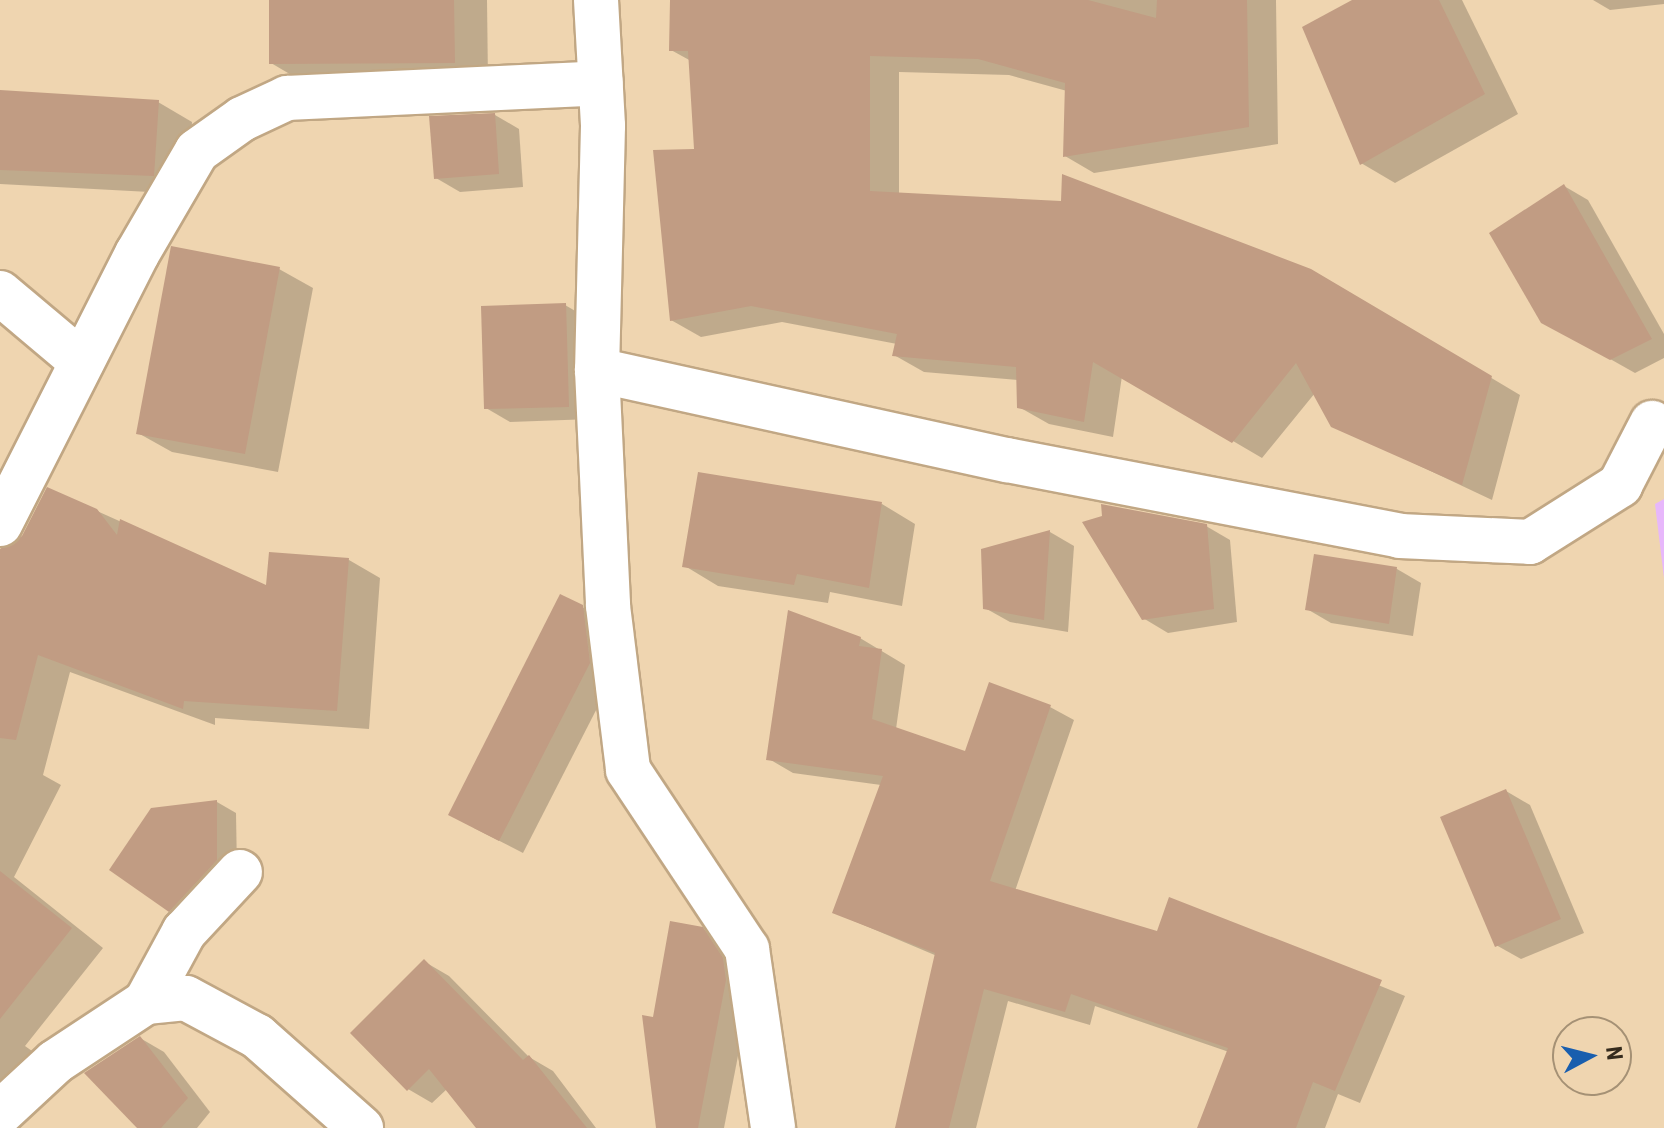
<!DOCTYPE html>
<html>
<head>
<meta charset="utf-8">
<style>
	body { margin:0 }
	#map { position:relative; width:1664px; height:1128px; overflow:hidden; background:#efd5b0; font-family:"Roboto Condensed",sans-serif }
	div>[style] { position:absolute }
	.green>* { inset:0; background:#e7b7fb }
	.shadow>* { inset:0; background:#0003 }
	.building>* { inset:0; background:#c19c83 }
	.roads { filter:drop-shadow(2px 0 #c1a784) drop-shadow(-2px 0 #c1a784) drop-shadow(0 2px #c1a784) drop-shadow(0 -2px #c1a784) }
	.minor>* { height:44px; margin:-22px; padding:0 22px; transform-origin:22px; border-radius:22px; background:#fff }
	span { translate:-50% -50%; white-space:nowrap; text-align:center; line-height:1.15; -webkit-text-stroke:8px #efd5b0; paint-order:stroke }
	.north { position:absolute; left:1552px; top:1016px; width:80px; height:80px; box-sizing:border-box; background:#efd5b0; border:2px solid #a59175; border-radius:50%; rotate:83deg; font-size:22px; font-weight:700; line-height:32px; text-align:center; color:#352b1d }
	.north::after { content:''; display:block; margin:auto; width:28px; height:36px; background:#195eae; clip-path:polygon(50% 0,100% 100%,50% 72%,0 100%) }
</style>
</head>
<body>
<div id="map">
	<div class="green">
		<div style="clip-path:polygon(1664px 499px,1664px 578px,1655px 504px)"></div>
	</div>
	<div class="shadow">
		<div style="clip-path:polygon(271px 0,487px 0,488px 81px,305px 83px,271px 63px)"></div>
		<div style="clip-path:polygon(672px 0,1276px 0,1278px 144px,1094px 173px,1065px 156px,1067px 91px,1009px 75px,899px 72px,899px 195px,1310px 270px,1520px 395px,1492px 500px,1333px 425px,1315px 393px,1262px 458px,1122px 376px,1113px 437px,1049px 424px,1019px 407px,1018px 380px,924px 372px,894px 355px,897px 344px,782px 322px,701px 337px,671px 320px,696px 151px,691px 61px,671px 50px)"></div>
		<div style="clip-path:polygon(1356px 0,1462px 0,1518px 114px,1395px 183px,1361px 163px)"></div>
		<div style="clip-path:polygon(1593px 0,1664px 0,1664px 4px,1610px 10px)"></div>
		<div style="clip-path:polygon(0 92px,158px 102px,192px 122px,187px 194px,0 184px)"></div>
		<div style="clip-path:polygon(495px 115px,519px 129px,523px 187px,460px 192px,436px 178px)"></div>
		<div style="clip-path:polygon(1564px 186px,1588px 200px,1664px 334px,1664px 358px,1635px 373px,1564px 333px)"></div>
		<div style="clip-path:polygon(279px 269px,313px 288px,278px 472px,172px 452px,138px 433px)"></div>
		<div style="clip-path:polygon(565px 305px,589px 319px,592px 419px,510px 422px,486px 408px)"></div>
		<div style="clip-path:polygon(882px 504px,915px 524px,902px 606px,830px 592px,828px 603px,718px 586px,685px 566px)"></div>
		<div style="clip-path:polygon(97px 511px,268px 588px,349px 560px,380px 578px,369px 729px,215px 718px,215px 725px,70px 672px,43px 775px,61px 785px,14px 877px,103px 948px,25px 1046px,39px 1056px,0 1111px,0 549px)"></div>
		<div style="clip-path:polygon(1206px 526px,1230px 540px,1237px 622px,1168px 633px,1143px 618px)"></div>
		<div style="clip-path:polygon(1050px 532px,1074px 546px,1068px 632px,1010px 622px,985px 608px,983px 551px)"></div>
		<div style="clip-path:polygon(1315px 557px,1397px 569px,1421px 583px,1413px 636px,1331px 623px,1307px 609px)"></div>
		<div style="clip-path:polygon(582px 607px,607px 621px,613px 677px,523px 853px,474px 828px)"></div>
		<div style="clip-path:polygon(860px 638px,905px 665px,896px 729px,967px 753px,1050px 707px,1074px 720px,1015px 891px,1158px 934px,1170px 900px,1405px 996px,1360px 1103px,1338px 1094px,1325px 1128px,1199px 1128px,1229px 1052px,1095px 1006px,1090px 1025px,1008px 1001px,976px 1128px,897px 1128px,937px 956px,835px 913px,881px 785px,793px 773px,769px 759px)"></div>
		<div style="clip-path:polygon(1506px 791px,1530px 805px,1584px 933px,1521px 959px,1496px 945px)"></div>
		<div style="clip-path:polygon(217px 802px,236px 813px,237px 871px,190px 921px,170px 910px)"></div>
		<div style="clip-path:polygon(702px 929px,727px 943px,750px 994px,724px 1128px,658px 1128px,655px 1019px)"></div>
		<div style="clip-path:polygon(425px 962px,449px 976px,529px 1057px,553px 1071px,596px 1128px,478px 1128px,447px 1089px,432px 1103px,408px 1089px)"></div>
		<div style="clip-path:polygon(140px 1038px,164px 1052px,210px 1112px,197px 1128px,140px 1128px)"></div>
	</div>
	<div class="building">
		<div style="clip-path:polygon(269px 0,454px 0,455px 63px,269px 64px)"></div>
		<div style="clip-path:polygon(670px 0,1088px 0,1156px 18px,1157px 0,1247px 0,1249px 127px,1063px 157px,1065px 83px,978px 59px,870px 56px,870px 191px,1061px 201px,1062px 174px,1311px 269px,1492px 376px,1462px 485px,1331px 427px,1296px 363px,1232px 443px,1093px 362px,1084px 422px,1017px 408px,1016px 367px,892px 356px,897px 334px,751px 306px,670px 321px,653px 150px,694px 149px,688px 51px,669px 51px)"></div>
		<div style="clip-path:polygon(1352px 0,1439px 0,1485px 94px,1360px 165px,1302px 27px)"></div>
		<div style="clip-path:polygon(0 90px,159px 100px,154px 176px,0 170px)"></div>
		<div style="clip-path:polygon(495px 113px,499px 174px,434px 179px,429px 116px)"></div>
		<div style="clip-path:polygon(1564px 184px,1652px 339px,1610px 360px,1541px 323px,1489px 233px)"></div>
		<div style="clip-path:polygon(171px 246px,280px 267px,245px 454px,136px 434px)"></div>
		<div style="clip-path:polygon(566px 303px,569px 407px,484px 409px,481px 306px)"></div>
		<div style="clip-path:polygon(698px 472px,882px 502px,869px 588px,797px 574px,794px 585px,682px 567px)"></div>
		<div style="clip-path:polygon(47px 487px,97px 509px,117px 535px,120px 519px,266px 585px,269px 552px,349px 558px,337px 711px,184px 701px,183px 709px,38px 655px,16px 740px,0 738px,0 549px,22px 536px)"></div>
		<div style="clip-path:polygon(1101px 504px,1207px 524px,1214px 609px,1142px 620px,1082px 522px,1102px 516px)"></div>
		<div style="clip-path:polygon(1050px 530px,1044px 620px,983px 609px,981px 549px)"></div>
		<div style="clip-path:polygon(1314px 554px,1397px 567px,1389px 624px,1305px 610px)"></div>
		<div style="clip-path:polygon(560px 594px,583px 605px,590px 663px,499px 841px,448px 815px)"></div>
		<div style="clip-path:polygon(788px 610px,861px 637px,859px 646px,882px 649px,872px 719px,965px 751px,989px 682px,1051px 705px,990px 881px,1157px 931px,1169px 897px,1382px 980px,1335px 1091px,1313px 1082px,1296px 1128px,1197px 1128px,1228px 1048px,1071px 994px,1065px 1012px,984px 989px,949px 1128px,895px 1128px,935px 953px,832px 913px,883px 776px,766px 760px)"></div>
		<div style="clip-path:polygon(1506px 789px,1561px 919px,1495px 947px,1440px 817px)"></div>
		<div style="clip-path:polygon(217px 800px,217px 860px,169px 912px,109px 870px,151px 808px)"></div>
		<div style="clip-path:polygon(0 871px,72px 928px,0 1019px)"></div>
		<div style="clip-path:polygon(670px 921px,703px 927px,723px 958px,726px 980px,698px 1128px,656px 1128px,642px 1015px,653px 1017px)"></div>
		<div style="clip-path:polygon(424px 959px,523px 1060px,529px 1055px,587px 1128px,476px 1128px,429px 1069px,407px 1091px,350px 1033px)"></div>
		<div style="clip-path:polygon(140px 1036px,188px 1098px,161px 1128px,137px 1128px,84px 1073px)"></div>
	</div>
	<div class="roads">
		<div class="minor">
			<div style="left:596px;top:0;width:126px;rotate:86.8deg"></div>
			<div style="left:603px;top:126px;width:244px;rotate:91.4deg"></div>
			<div style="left:597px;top:370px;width:236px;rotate:87.3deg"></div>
			<div style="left:608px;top:606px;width:165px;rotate:83deg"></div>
			<div style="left:628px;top:770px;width:215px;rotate:56.4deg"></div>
			<div style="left:747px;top:949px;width:181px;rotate:81.7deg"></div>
			<div style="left:0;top:293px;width:107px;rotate:40.1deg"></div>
			<div style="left:597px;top:370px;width:420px;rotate:12.4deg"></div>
			<div style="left:1007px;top:460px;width:400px;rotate:10.9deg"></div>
			<div style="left:1400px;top:536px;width:130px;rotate:2.6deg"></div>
			<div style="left:1530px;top:542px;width:107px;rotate:-32.3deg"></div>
			<div style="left:1620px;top:485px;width:70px;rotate:-62.7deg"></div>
			<div style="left:0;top:524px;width:303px;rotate:-63.1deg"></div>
			<div style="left:137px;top:254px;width:119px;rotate:-59.8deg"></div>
			<div style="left:197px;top:151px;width:55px;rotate:-35.4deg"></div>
			<div style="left:242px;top:119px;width:50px;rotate:-25deg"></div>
			<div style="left:287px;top:98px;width:314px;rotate:-2.7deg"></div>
			<div style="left:146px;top:1002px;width:80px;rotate:-61.5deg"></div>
			<div style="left:184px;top:932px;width:82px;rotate:-47deg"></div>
			<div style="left:0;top:1113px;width:75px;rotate:-42.8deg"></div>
			<div style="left:55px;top:1062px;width:109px;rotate:-33.4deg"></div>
			<div style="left:146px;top:1002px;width:40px;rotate:-5.7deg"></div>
			<div style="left:186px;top:998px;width:81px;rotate:28.2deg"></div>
			<div style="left:257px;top:1036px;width:139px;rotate:41.5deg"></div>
		</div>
	</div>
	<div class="north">N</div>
</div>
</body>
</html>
